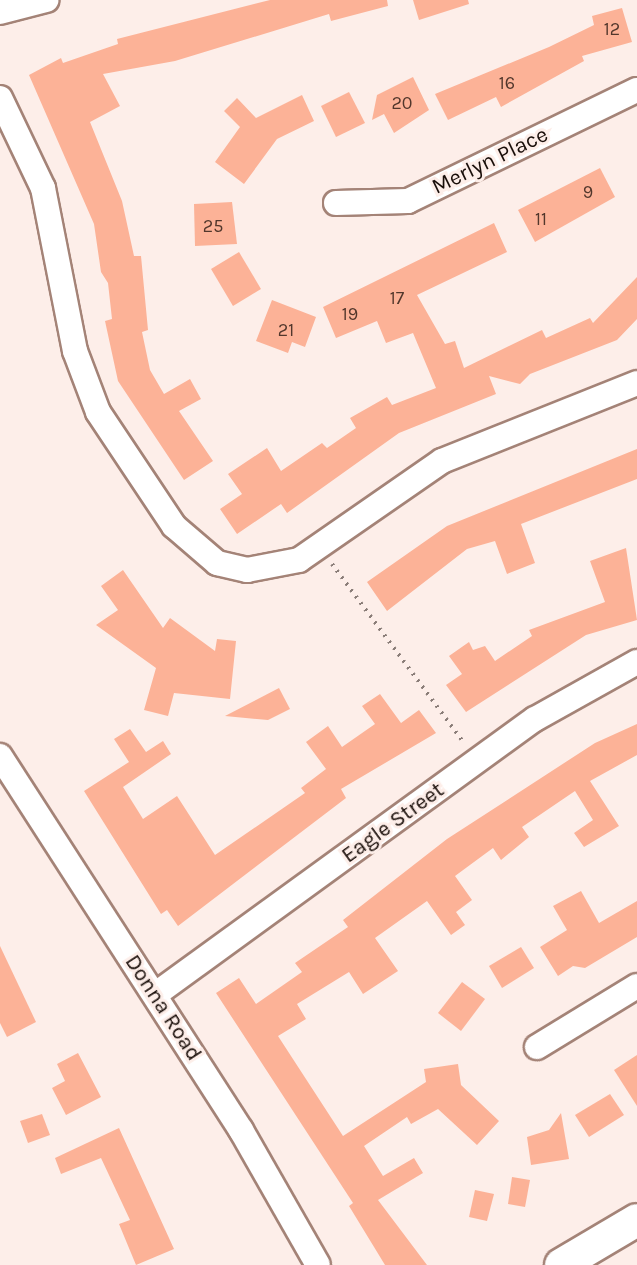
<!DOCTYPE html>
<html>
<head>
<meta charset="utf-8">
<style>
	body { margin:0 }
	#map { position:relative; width:637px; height:1265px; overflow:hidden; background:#fdeee9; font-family:Karla,sans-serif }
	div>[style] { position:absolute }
	.building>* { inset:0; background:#fcb297 }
	.path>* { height:4px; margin-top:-2px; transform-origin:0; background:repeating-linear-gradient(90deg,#8a7d78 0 2px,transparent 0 8px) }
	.roads { filter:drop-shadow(2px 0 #a48377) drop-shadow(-2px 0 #a48377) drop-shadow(0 2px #a48377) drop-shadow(0 -2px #a48377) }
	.minor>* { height:24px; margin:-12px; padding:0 12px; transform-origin:12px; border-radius:12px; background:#fff }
	.major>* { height:32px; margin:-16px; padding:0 16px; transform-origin:16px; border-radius:16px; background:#fff }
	span { translate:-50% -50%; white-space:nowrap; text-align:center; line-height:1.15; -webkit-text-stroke:6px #fdeee9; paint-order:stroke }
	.number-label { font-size:18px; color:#52372c }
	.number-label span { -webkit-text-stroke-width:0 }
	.street-label { font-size:22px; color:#190e09 }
</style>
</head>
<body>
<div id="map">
	<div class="building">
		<div style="clip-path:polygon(270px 0,387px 0,388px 6px,331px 21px,329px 14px,175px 61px,103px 74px,120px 106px,90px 122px,122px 201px,134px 256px,141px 256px,148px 330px,142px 332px,150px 370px,164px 394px,190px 379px,201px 399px,179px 411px,213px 461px,184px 480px,118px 381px,105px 321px,112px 319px,108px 283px,101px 272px,94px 224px,29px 75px,61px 58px,63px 63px,118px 44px,117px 39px)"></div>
		<div style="clip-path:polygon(413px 0,468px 0,469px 4px,419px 20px)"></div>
		<div style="clip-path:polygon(622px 8px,632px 42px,582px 56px,584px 61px,501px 107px,496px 97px,448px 120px,435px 94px,549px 47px,594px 25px,592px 16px)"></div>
		<div style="clip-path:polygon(413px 77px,429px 110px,394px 133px,384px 114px,372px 120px,377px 95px)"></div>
		<div style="clip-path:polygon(349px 92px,365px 123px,336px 137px,321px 106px)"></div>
		<div style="clip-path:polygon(302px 95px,314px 121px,277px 139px,244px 184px,215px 162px,240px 127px,224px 111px,237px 98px,256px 118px)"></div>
		<div style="clip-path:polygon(600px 168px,615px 197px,535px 242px,518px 210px)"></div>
		<div style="clip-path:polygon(232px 202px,237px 244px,195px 246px,194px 204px)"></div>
		<div style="clip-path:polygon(494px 223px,507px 252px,417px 295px,445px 344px,455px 341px,464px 368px,542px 330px,546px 338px,590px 318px,593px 323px,637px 277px,637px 319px,617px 340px,530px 374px,520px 384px,489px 376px,496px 394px,399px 433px,287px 513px,281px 504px,237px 534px,220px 509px,242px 494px,228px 474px,267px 448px,281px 471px,322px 443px,327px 448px,356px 428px,350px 418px,387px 397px,392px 405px,436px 388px,413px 333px,386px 343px,377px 321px,336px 338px,323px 307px)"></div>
		<div style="clip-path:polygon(239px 252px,261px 289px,233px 306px,211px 269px)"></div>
		<div style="clip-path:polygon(272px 300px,316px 317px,305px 347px,292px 342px,288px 353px,256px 341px)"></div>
		<div style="clip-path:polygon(637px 449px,637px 479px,521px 524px,535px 563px,507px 574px,495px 541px,467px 549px,387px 611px,367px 582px,447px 526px)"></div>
		<div style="clip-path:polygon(626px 548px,637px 620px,586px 635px,466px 712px,446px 685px,462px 674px,449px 656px,469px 642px,473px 650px,485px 646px,495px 661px,532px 636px,529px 630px,605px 602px,590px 561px)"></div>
		<div style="clip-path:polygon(123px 570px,163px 628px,170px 618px,215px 651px,217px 639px,236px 641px,230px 699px,174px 693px,168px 716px,144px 710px,156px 668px,96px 625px,118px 610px,101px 586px)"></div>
		<div style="clip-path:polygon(279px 688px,290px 709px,268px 720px,225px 716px)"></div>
		<div style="clip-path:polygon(380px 694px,401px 723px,419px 710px,436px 733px,341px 789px,346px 798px,178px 926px,167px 910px,161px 914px,84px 791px,129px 762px,114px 739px,130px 729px,146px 752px,163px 741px,171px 754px,123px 787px,143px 819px,177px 796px,215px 855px,305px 793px,301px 788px,326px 769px,306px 742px,328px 726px,342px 747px,375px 724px,362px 706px)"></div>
		<div style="clip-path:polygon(637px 724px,637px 755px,590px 781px,619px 826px,584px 847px,574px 833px,593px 820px,575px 791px,522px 827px,529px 837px,501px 860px,493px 848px,455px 876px,472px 900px,456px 912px,465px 925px,451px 935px,427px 901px,375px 938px,398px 971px,363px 994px,349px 972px,297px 1004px,306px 1019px,278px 1036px,343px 1136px,426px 1082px,424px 1069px,458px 1064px,461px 1085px,499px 1121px,477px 1145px,438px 1109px,411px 1124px,407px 1117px,364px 1146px,383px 1176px,414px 1158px,423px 1173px,378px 1200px,427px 1265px,385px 1265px,349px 1206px,353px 1203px,216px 993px,239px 978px,256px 1004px,302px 972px,295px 963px,348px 927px,343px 920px,447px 839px,595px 743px)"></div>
		<div style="clip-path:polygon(581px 891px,599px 923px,637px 901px,637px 937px,585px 968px,573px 966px,558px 976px,540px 947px,567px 930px,553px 906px)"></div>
		<div style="clip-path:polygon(0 946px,36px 1022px,7px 1037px,0 1023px)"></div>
		<div style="clip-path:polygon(521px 947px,534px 968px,502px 988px,489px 966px)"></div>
		<div style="clip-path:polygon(462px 982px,485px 999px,461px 1031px,438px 1013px)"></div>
		<div style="clip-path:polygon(78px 1053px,101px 1097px,66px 1115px,52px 1088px,65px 1081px,57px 1064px)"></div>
		<div style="clip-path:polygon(637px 1055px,637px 1106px,614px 1070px)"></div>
		<div style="clip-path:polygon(610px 1094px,624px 1115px,589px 1137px,575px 1115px)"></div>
		<div style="clip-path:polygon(561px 1113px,569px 1159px,531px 1165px,527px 1137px,549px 1130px)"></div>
		<div style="clip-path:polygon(42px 1114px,50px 1135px,28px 1143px,20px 1121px)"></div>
		<div style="clip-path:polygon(119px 1128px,174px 1249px,136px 1265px,119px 1224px,130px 1220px,101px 1158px,61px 1174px,55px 1158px)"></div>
		<div style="clip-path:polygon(512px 1177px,530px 1180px,525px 1207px,508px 1204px)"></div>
		<div style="clip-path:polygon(475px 1190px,494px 1194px,487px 1221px,469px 1217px)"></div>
	</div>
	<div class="path">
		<div style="left:332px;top:564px;width:222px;rotate:53.6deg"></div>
	</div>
	<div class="roads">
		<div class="minor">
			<div style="left:0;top:12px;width:48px;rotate:-14.6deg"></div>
			<div style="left:0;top:98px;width:100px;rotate:64.5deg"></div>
			<div style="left:43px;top:188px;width:166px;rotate:78.9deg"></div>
			<div style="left:75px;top:351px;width:65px;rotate:69.3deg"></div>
			<div style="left:98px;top:412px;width:137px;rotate:56.3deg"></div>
			<div style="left:174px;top:526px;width:57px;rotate:40.7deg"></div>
			<div style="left:217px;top:563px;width:31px;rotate:13deg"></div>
			<div style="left:247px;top:570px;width:53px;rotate:-10.9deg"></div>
			<div style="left:299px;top:560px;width:174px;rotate:-34.7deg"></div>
			<div style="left:442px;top:461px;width:210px;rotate:-21.8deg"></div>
			<div style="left:336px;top:203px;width:72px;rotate:-1.6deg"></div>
			<div style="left:408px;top:201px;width:254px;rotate:-25.9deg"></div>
			<div style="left:0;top:756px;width:445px;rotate:57.2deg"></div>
			<div style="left:241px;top:1130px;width:155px;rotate:60.3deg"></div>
			<div style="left:156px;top:994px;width:468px;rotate:-36deg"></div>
			<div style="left:535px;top:719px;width:117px;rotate:-29.2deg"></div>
			<div style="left:537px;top:1047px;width:117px;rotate:-31.4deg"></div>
		</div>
		<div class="major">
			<div style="left:561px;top:1265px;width:88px;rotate:-30.6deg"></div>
		</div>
	</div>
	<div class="number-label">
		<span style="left:612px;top:29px">12</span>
		<span style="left:507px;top:83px">16</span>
		<span style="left:402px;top:103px">20</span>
		<span style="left:588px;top:192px">9</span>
		<span style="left:541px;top:219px">11</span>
		<span style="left:213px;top:226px">25</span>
		<span style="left:397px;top:298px">17</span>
		<span style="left:350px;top:314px">19</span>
		<span style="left:286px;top:330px">21</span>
	</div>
	<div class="street-label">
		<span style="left:490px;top:161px;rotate:-26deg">Merlyn Place</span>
		<span style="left:393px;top:823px;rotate:-36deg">Eagle Street</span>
		<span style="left:163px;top:1008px;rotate:57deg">Donna Road</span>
	</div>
</div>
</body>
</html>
